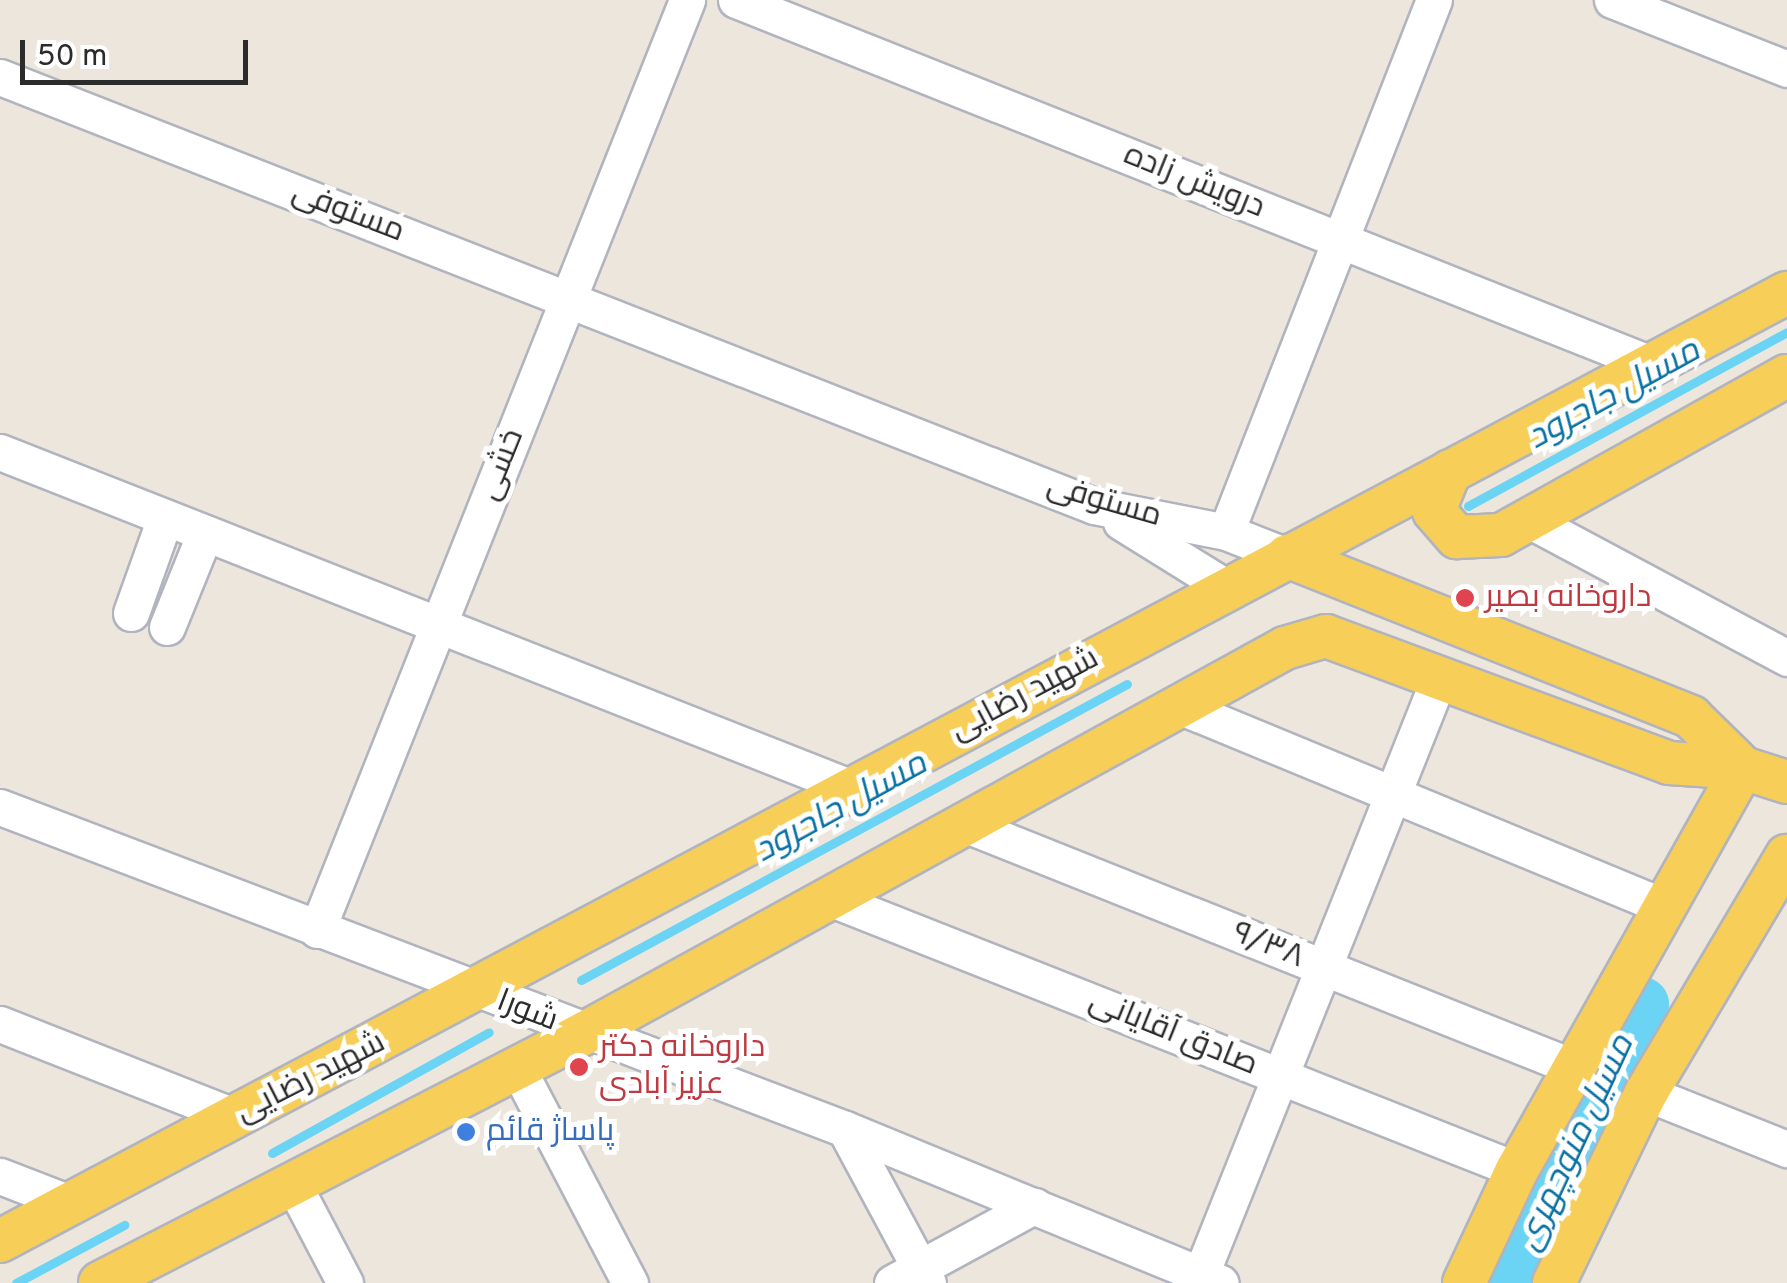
<!DOCTYPE html>
<html>
<head>
<meta charset="utf-8">
<style>
	body { margin:0 }
	#map { position:relative; width:1787px; height:1283px; overflow:hidden; background:#ede6dd; font-family:Overpass,Cairo,sans-serif }
	div>[style] { position:absolute }
	.stream>* { height:9px; margin:-4.5px; padding:0 4.5px; transform-origin:4.5px; border-radius:4.5px; background:#6bd3f4 }
	.river>* { height:55px; margin:-27.5px; padding:0 27.5px; transform-origin:27.5px; border-radius:27.5px; background:#6bd3f4 }
	.roads { filter:drop-shadow(2px 0 #b1b4bf) drop-shadow(-2px 0 #b1b4bf) drop-shadow(0 2px #b1b4bf) drop-shadow(0 -2px #b1b4bf) }
	.minor>* { height:35px; margin:-17.5px; padding:0 17.5px; transform-origin:17.5px; border-radius:17.5px; background:#fff }
	.major>* { height:42px; margin:-21px; padding:0 21px; transform-origin:21px; border-radius:21px; background:#f7ce58 }
	.dots>* { width:28px; height:28px; translate:-50% -50%; box-sizing:border-box; border:5px solid #fff; border-radius:50% }
	span { translate:-50% -50%; white-space:nowrap; text-align:center; line-height:1.15; -webkit-text-stroke:10px #fff; paint-order:stroke }
	.street-label { font-size:32px; color:#2b2b2b }
	.health-label { font-size:32px; color:#be3a42 }
	.left { translate:0 -50%; text-align:left }
	.shop-label { font-size:32px; color:#366cbe }
	.water-label { font-size:35px; color:#0871a3; font-style:italic }
	.scale { position:absolute; left:20px; top:40px; width:228px; height:45px; box-sizing:border-box; border:5px solid #2b2b2b; border-top:0; padding-left:12px; font-size:30px; line-height:35px; white-space:nowrap; color:#2b2b2b; -webkit-text-stroke:8px #fff; paint-order:stroke }
</style>
</head>
<body>
<div id="map">
	<div class="stream">
		<div style="left:1468px;top:506px;width:363px;rotate:-28.6deg"></div>
		<div style="left:581px;top:980px;width:621px;rotate:-28.46deg"></div>
		<div style="left:272px;top:1153px;width:248px;rotate:-29.1deg"></div>
		<div style="left:16px;top:1283px;width:123px;rotate:-28.2deg"></div>
	</div>
	<div class="river">
		<div style="left:1511px;top:1283px;width:308px;rotate:-65deg"></div>
	</div>
	<div class="roads">
		<div class="minor">
			<div style="left:736px;top:0;width:985px;rotate:21.69deg"></div>
			<div style="left:1612px;top:0;width:188px;rotate:21.5deg"></div>
			<div style="left:0;top:77px;width:1175px;rotate:21.41deg"></div>
			<div style="left:1094px;top:506px;width:135px;rotate:11.1deg"></div>
			<div style="left:1226px;top:532px;width:66px;rotate:21.5deg"></div>
			<div style="left:0;top:452px;width:916px;rotate:21.52deg"></div>
			<div style="left:1529px;top:520px;width:293px;rotate:28.1deg"></div>
			<div style="left:1121px;top:522px;width:123px;rotate:31.8deg"></div>
			<div style="left:1226px;top:532px;width:571px;rotate:-68.65deg"></div>
			<div style="left:131px;top:613px;width:101px;rotate:-70.3deg"></div>
			<div style="left:167px;top:627px;width:101px;rotate:-68deg"></div>
			<div style="left:1179px;top:706px;width:524px;rotate:22.45deg"></div>
			<div style="left:0;top:807px;width:904px;rotate:20.86deg"></div>
			<div style="left:845px;top:1129px;width:406px;rotate:22.3deg"></div>
			<div style="left:964px;top:824px;width:656px;rotate:21.75deg"></div>
			<div style="left:829px;top:898px;width:740px;rotate:21.57deg"></div>
			<div style="left:317px;top:930px;width:1001px;rotate:-68.3deg"></div>
			<div style="left:0;top:1024px;width:254px;rotate:21.5deg"></div>
			<div style="left:517px;top:1067px;width:244px;rotate:62.4deg"></div>
			<div style="left:1646px;top:1093px;width:152px;rotate:21.7deg"></div>
			<div style="left:845px;top:1129px;width:175px;rotate:61.7deg"></div>
			<div style="left:0;top:1176px;width:75px;rotate:21.1deg"></div>
			<div style="left:292px;top:1182px;width:114px;rotate:62.3deg"></div>
			<div style="left:1201px;top:1274px;width:644px;rotate:-68.22deg"></div>
			<div style="left:892px;top:1283px;width:162px;rotate:-28.5deg"></div>
		</div>
		<div class="major">
			<div style="left:1450px;top:471px;width:43px;rotate:111.8deg"></div>
			<div style="left:1434px;top:511px;width:35px;rotate:49deg"></div>
			<div style="left:1457px;top:537px;width:44px;rotate:-2.6deg"></div>
			<div style="left:1501px;top:535px;width:327px;rotate:-29.1deg"></div>
			<div style="left:1287px;top:556px;width:435px;rotate:21.7deg"></div>
			<div style="left:1691px;top:717px;width:73px;rotate:44.4deg"></div>
			<div style="left:0;top:1241px;width:2023px;rotate:-27.95deg"></div>
			<div style="left:100px;top:1283px;width:543px;rotate:-27.27deg"></div>
			<div style="left:583px;top:1034px;width:801px;rotate:-28.8deg"></div>
			<div style="left:1285px;top:648px;width:43px;rotate:-16.3deg"></div>
			<div style="left:1326px;top:636px;width:366px;rotate:20.3deg"></div>
			<div style="left:1669px;top:763px;width:74px;rotate:3.9deg"></div>
			<div style="left:1743px;top:768px;width:46px;rotate:17.7deg"></div>
			<div style="left:1464px;top:1283px;width:125px;rotate:-64.9deg"></div>
			<div style="left:1517px;top:1170px;width:461px;rotate:-60.7deg"></div>
			<div style="left:1554px;top:1283px;width:211px;rotate:-64.2deg"></div>
			<div style="left:1646px;top:1093px;width:276px;rotate:-59.3deg"></div>
		</div>
	</div>
	<div class="dots">
		<div style="left:1465px;top:598px;background:#e0444e"></div>
		<div style="left:579px;top:1067px;background:#e0444e"></div>
		<div style="left:466px;top:1132px;background:#3f7fe0"></div>
	</div>
	<div class="street-label">
		<span style="left:1194px;top:182px;rotate:22deg">درویش زاده</span>
		<span style="left:348px;top:213px;rotate:21deg">مستوفی</span>
		<span style="left:502px;top:465px;rotate:-68deg">خشی</span>
		<span style="left:1104px;top:502px;rotate:16deg">مستوفی</span>
		<span style="left:1025px;top:695px;rotate:-28deg">شهید رضایی</span>
		<span style="left:1268px;top:946px;rotate:22deg">۹/۳۸</span>
		<span style="left:527px;top:1012px;rotate:21deg">شورا</span>
		<span style="left:1173px;top:1034px;rotate:22deg">صادق آقایانی</span>
		<span style="left:311px;top:1078px;rotate:-27deg">شهید رضایی</span>
	</div>
	<div class="health-label">
		<span class="left" style="left:1485px;top:598px">داروخانه بصیر</span>
		<span class="left" style="left:599px;top:1067px">داروخانه دکتر<br>عزیز آبادی</span>
	</div>
	<div class="shop-label">
		<span class="left" style="left:486px;top:1132px">پاساژ قائم</span>
	</div>
	<div class="water-label">
		<span style="left:1614px;top:395px;rotate:-29deg">مسیل جاجرود</span>
		<span style="left:841px;top:808px;rotate:-29deg">مسیل جاجرود</span>
		<span style="left:1576px;top:1143px;rotate:-65deg">مسیل منوچهری</span>
	</div>
	<div class="scale">50 m</div>
</div>
</body>
</html>
